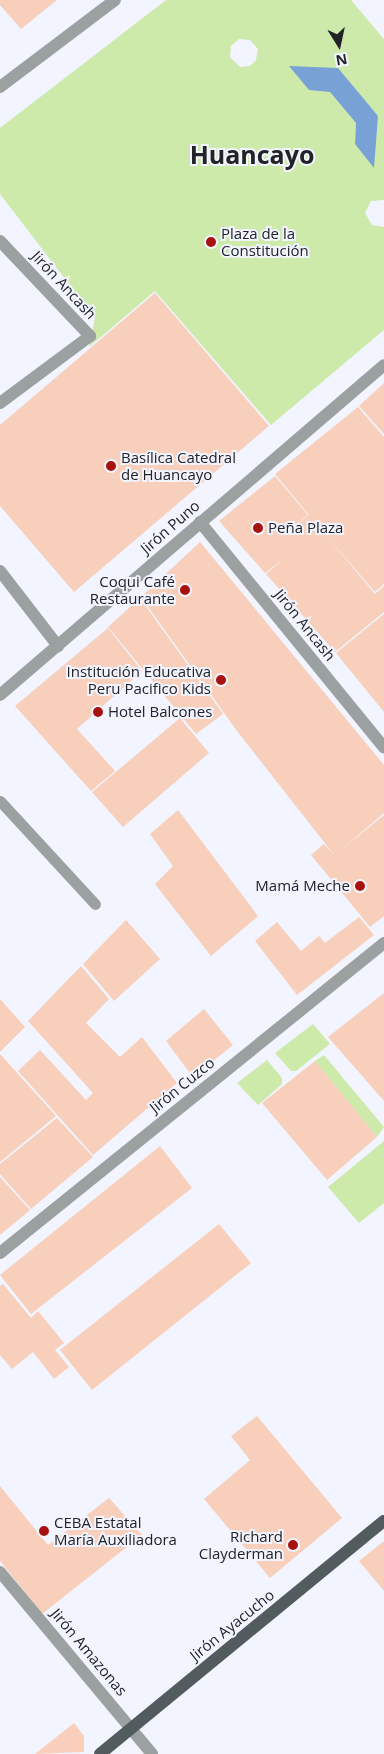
<!DOCTYPE html>
<html>
<head>
<meta charset="utf-8">
<style>
	body { margin:0 }
	#map { position:relative; width:384px; height:1754px; overflow:hidden; background:#f2f4ff; font-family:"Open Sans",sans-serif }
	div>[style] { position:absolute }
	.green>* { inset:0; background:#cdeaab }
	.water>* { inset:0; background:#78a2d5 }
	.building>* { inset:0; background:#f7cfba }
	.service>* { height:11px; margin:-5.5px; padding:0 5.5px; transform-origin:5.5px; border-radius:5.5px; background:#9ba0a1 }
	.minor>* { height:12px; margin:-6px; padding:0 6px; transform-origin:6px; border-radius:6px; background:#9ba0a1 }
	.tertiary>* { height:12px; margin:-6px; padding:0 6px; transform-origin:6px; border-radius:6px; background:#9ba0a1 }
	.primary>* { height:12px; margin:-6px; padding:0 6px; transform-origin:6px; border-radius:6px; background:#525b5e }
	.dots>* { width:14px; height:14px; translate:-50% -50%; box-sizing:border-box; border:2px solid #f2f4ff; border-radius:50% }
	span { translate:-50% -50%; white-space:nowrap; text-align:center; line-height:1.15; -webkit-text-stroke:4px #f2f4ff; paint-order:stroke }
	.poi-label { font-size:15px; color:#222327 }
	.left { translate:0 -50%; text-align:left }
	.right { translate:-100% -50%; text-align:right }
	.street-label { font-size:15px; color:#222327 }
	.town-label { font-size:25px; color:#222327; font-weight:700 }
	.north { position:absolute; left:314px; top:20px; width:50px; height:50px; -webkit-text-stroke:4px #f2f4ff; paint-order:stroke; rotate:170deg; font-size:14px; font-weight:700; line-height:20px; text-align:center; color:#222327 }
	.north::after { content:''; display:block; margin:auto; width:18px; height:22px; background:#222327; clip-path:polygon(50% 0,100% 100%,50% 72%,0 100%) }
</style>
</head>
<body>
<div id="map">
	<div class="green">
		<div style="clip-path:polygon(evenodd,166px 0,351px 0,384px 39px,384px 200px,371px 201px,365px 213px,372px 225px,384px 227px,384px 330px,271px 425px,155px 291px,89px 347px,95px 318px,0 194px,0 128px,166px 0,239px 39px,250px 40px,258px 49px,256px 60px,250px 66px,240px 67px,230px 57px,231px 46px,239px 39px,166px 0,330px 92px,378px 116px,355px 144px,356px 123px,330px 92px)"></div>
		<div style="clip-path:polygon(313px 1024px,330px 1044px,296px 1071px,291px 1071px,275px 1053px)"></div>
		<div style="clip-path:polygon(324px 1055px,384px 1127px,377px 1137px,315px 1061px)"></div>
		<div style="clip-path:polygon(267px 1060px,282px 1078px,282px 1084px,258px 1105px,237px 1083px)"></div>
		<div style="clip-path:polygon(384px 1141px,384px 1203px,359px 1223px,328px 1187px)"></div>
	</div>
	<div class="water">
		<div style="clip-path:polygon(289px 66px,338px 68px,378px 116px,374px 168px,355px 144px,356px 123px,330px 92px,309px 90px)"></div>
	</div>
	<div class="building">
		<div style="clip-path:polygon(0 0,57px 0,21px 29px,0 5px)"></div>
		<div style="clip-path:polygon(155px 293px,269px 426px,74px 592px,0 506px,0 425px)"></div>
		<div style="clip-path:polygon(384px 383px,384px 434px,359px 406px)"></div>
		<div style="clip-path:polygon(358px 407px,384px 437px,384px 584px,375px 592px,324px 533px,375px 594px,384px 586px,384px 612px,335px 652px,266px 574px,284px 559px,265px 573px,219px 521px,275px 476px,308px 515px,280px 537px,309px 515px,275px 474px)"></div>
		<div style="clip-path:polygon(200px 542px,384px 765px,384px 813px,340px 851px,384px 815px,384px 916px,370px 927px,311px 855px,324px 844px,335px 856px,237px 731px,141px 597px)"></div>
		<div style="clip-path:polygon(140px 598px,223px 714px,196px 734px,108px 627px)"></div>
		<div style="clip-path:polygon(384px 614px,384px 712px,336px 653px)"></div>
		<div style="clip-path:polygon(108px 628px,142px 671px,77px 729px,115px 771px,91px 791px,15px 706px)"></div>
		<div style="clip-path:polygon(180px 718px,209px 753px,123px 827px,92px 792px)"></div>
		<div style="clip-path:polygon(178px 810px,258px 916px,211px 956px,155px 884px,173px 866px,150px 834px)"></div>
		<div style="clip-path:polygon(359px 917px,374px 935px,297px 995px,255px 941px,277px 922px,301px 951px,319px 936px,325px 943px)"></div>
		<div style="clip-path:polygon(126px 920px,160px 959px,114px 1001px,83px 964px)"></div>
		<div style="clip-path:polygon(81px 966px,109px 999px,86px 1023px,120px 1057px,142px 1037px,177px 1083px,93px 1155px,18px 1071px,40px 1050px,86px 1100px,93px 1093px,28px 1021px)"></div>
		<div style="clip-path:polygon(384px 993px,384px 1101px,328px 1037px)"></div>
		<div style="clip-path:polygon(0 999px,25px 1027px,0 1052px)"></div>
		<div style="clip-path:polygon(204px 1009px,233px 1045px,193px 1077px,166px 1041px)"></div>
		<div style="clip-path:polygon(0 1054px,56px 1116px,0 1162px)"></div>
		<div style="clip-path:polygon(315px 1061px,377px 1137px,327px 1180px,262px 1103px)"></div>
		<div style="clip-path:polygon(57px 1118px,93px 1157px,31px 1209px,0 1174px,0 1164px)"></div>
		<div style="clip-path:polygon(160px 1146px,192px 1188px,31px 1314px,0 1275px)"></div>
		<div style="clip-path:polygon(0 1177px,30px 1210px,0 1235px)"></div>
		<div style="clip-path:polygon(219px 1224px,251px 1263px,92px 1390px,60px 1350px)"></div>
		<div style="clip-path:polygon(3px 1284px,31px 1318px,38px 1311px,64px 1343px,55px 1350px,69px 1367px,54px 1379px,33px 1352px,12px 1369px,0 1355px,0 1286px)"></div>
		<div style="clip-path:polygon(257px 1416px,342px 1518px,270px 1578px,204px 1499px,250px 1460px,231px 1436px)"></div>
		<div style="clip-path:polygon(0 1486px,48px 1545px,109px 1498px,142px 1535px,42px 1614px,0 1561px)"></div>
		<div style="clip-path:polygon(384px 1541px,384px 1591px,359px 1561px)"></div>
		<div style="clip-path:polygon(74px 1723px,84px 1736px,84px 1752px,35px 1754px)"></div>
	</div>
	<div class="service">
		<div style="left:0;top:801px;width:140px;rotate:47.3deg"></div>
	</div>
	<div class="minor">
		<div style="left:0;top:241px;width:131px;rotate:46.5deg"></div>
		<div style="left:90px;top:336px;width:112px;rotate:143.3deg"></div>
		<div style="left:200px;top:522px;width:291px;rotate:50.8deg"></div>
		<div style="left:0;top:571px;width:95px;rotate:52.3deg"></div>
		<div style="left:0;top:695px;width:506px;rotate:-40.67deg"></div>
		<div style="left:0;top:1253px;width:494px;rotate:-38.9deg"></div>
		<div style="left:0;top:1572px;width:237px;rotate:50.1deg"></div>
	</div>
	<div class="tertiary">
		<div style="left:0;top:87px;width:144px;rotate:-37.1deg"></div>
	</div>
	<div class="primary">
		<div style="left:100px;top:1754px;width:367px;rotate:-39.4deg"></div>
	</div>
	<div class="dots">
		<div style="left:211px;top:242px;background:#a7130c"></div>
		<div style="left:111px;top:466px;background:#a7130c"></div>
		<div style="left:258px;top:528px;background:#a7130c"></div>
		<div style="left:185px;top:590px;background:#a7130c"></div>
		<div style="left:221px;top:680px;background:#a7130c"></div>
		<div style="left:98px;top:712px;background:#a7130c"></div>
		<div style="left:360px;top:886px;background:#a7130c"></div>
		<div style="left:44px;top:1531px;background:#a7130c"></div>
		<div style="left:293px;top:1545px;background:#a7130c"></div>
	</div>
	<div class="poi-label">
		<span class="left" style="left:221px;top:242px">Plaza de la<br>Constitución</span>
		<span class="left" style="left:121px;top:466px">Basílica Catedral<br>de Huancayo</span>
		<span class="left" style="left:268px;top:528px">Peña Plaza</span>
		<span class="right" style="left:175px;top:590px">Coqui Café<br>Restaurante</span>
		<span class="right" style="left:211px;top:680px">Institución Educativa<br>Peru Pacifico Kids</span>
		<span class="left" style="left:108px;top:712px">Hotel Balcones</span>
		<span class="right" style="left:350px;top:886px">Mamá Meche</span>
		<span class="left" style="left:54px;top:1531px">CEBA Estatal<br>María Auxiliadora</span>
		<span class="right" style="left:283px;top:1545px">Richard<br>Clayderman</span>
	</div>
	<div class="street-label">
		<span style="left:64px;top:285px;rotate:47deg">Jirón Ancash</span>
		<span style="left:170px;top:527px;rotate:-41deg">Jirón Puno</span>
		<span style="left:305px;top:625px;rotate:51deg">Jirón Ancash</span>
		<span style="left:182px;top:1085px;rotate:-39deg">Jirón Cuzco</span>
		<span style="left:232px;top:1625px;rotate:-39deg">Jirón Ayacucho</span>
		<span style="left:89px;top:1652px;rotate:50deg">Jirón Amazonas</span>
	</div>
	<div class="town-label">
		<span style="left:252px;top:154px">Huancayo</span>
	</div>
	<div class="north">N</div>
</div>
</body>
</html>
